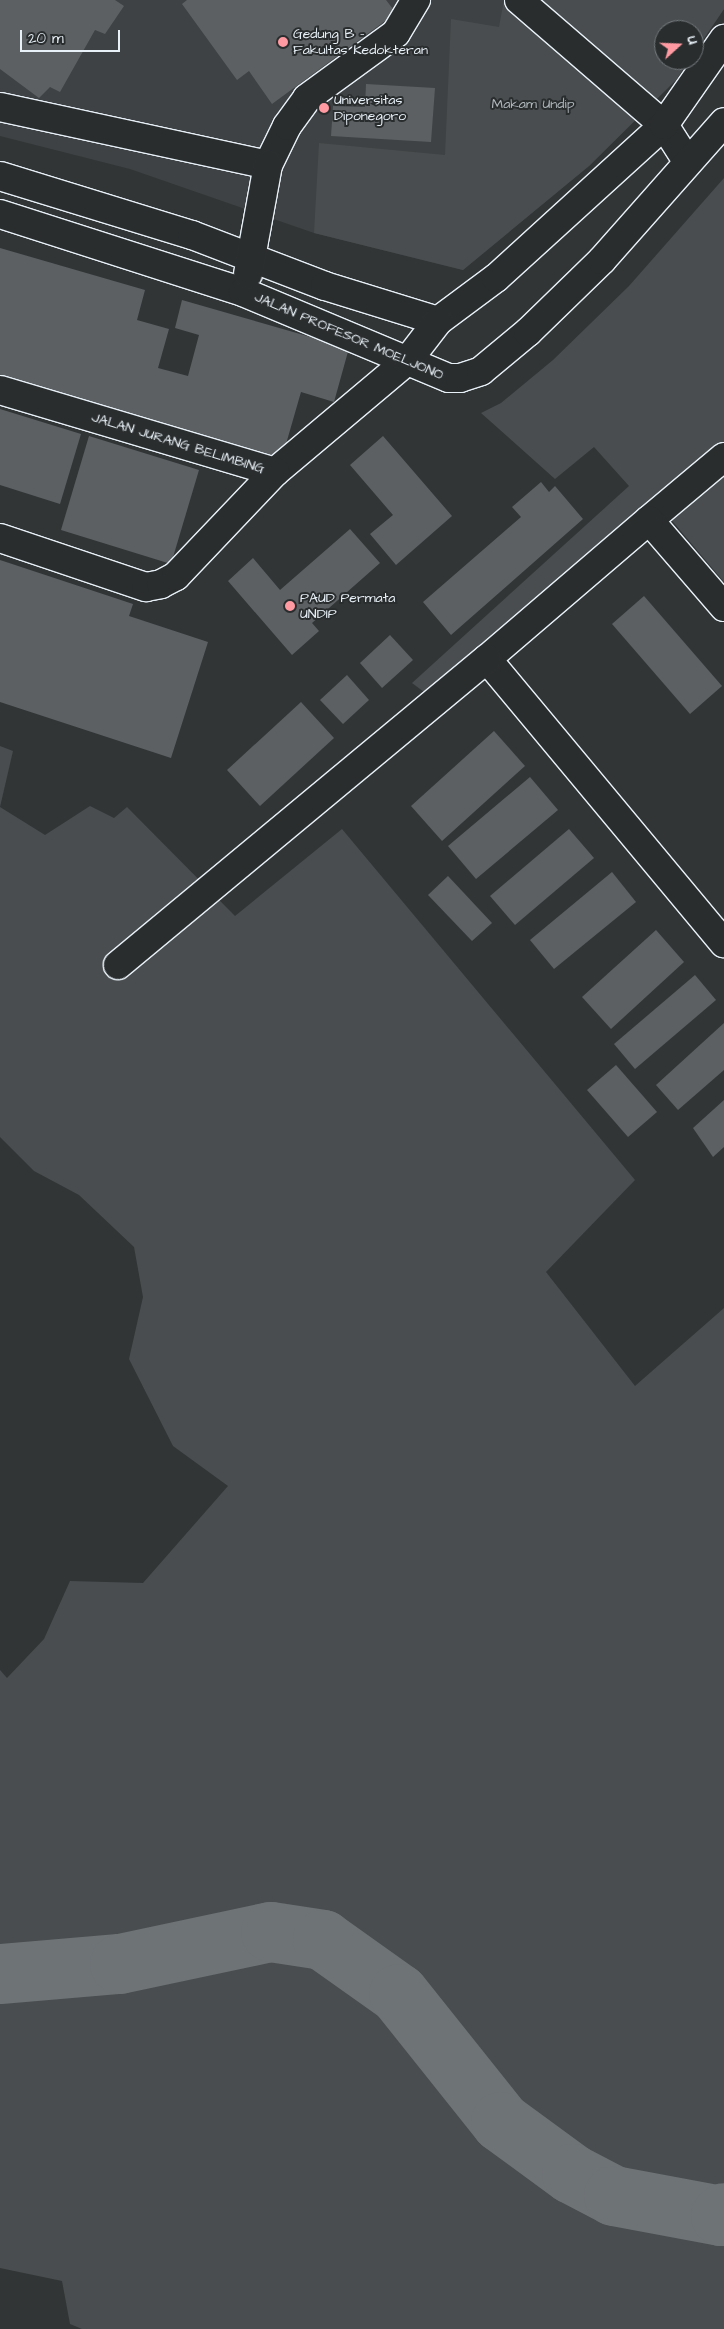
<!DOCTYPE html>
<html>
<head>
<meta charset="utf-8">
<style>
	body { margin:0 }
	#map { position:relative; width:724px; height:2329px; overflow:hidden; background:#323536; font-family:"Architects Daughter",sans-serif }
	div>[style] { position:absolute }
	.built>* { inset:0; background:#3f4244 }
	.green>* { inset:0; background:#494d4f }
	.river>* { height:60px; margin:-30px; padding:0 30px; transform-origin:30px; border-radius:30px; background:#6e7376 }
	.building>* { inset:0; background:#5c6063 }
	.roads { filter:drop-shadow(1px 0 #e8f1f8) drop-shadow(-1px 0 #e8f1f8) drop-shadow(0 1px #e8f1f8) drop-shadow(0 -1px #e8f1f8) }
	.minor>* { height:28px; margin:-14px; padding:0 14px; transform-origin:14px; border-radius:14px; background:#2a2d2e }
	.dots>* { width:14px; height:14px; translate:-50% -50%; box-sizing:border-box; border:2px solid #2a2d2e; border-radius:50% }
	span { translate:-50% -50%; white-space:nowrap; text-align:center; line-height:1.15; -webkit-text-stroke:4px #2a2d2e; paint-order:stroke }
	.poi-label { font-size:14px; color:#e8f1f8 }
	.left { translate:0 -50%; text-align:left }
	.park-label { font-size:14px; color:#b0b8bd }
	.street-label { font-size:14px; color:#e8f1f8 }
	.north { position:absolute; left:654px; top:20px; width:50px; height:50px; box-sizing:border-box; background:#2a2d2e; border:1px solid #767b7f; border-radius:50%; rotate:70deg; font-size:14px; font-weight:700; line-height:20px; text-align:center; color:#e8f1f8 }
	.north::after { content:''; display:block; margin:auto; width:18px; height:22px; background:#ff9aa2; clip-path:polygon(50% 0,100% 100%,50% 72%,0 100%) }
	.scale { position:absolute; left:20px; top:30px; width:100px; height:22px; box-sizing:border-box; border:2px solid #e8f1f8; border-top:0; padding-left:6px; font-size:15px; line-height:18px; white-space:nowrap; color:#e8f1f8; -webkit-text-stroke:4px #2a2d2e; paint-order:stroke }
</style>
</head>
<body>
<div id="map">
	<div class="built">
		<div style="clip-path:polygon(0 0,724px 0,724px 9px,694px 53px,694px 30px,664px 30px,664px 60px,689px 60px,676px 80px,589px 166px,463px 270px,314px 233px,130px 169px,0 136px)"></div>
	</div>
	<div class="green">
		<div style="clip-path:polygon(504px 0,724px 0,724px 9px,694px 53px,694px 30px,664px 30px,664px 60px,689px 60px,676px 80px,589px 166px,463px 270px,314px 233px,319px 143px,445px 155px,451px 19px,499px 27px)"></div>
		<div style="clip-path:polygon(724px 178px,724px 582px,657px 503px,432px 698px,412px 683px,629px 486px,594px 447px,555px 479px,481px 413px,501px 403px,553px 360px,629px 286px)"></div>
		<div style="clip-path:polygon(0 746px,13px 751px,0 807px)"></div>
		<div style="clip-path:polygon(90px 806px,114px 818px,127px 807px,235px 916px,342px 829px,635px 1180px,546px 1272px,635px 1386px,724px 1308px,724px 2329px,82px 2329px,70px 2324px,62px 2281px,0 2268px,0 1670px,7px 1678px,44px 1639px,70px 1581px,143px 1583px,228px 1486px,173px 1446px,129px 1359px,143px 1297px,134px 1247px,79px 1195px,34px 1171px,0 1137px,0 807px,45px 835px)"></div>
	</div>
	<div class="river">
		<div style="left:0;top:1974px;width:120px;rotate:-4.8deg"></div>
		<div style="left:120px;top:1964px;width:154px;rotate:-12deg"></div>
		<div style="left:271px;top:1932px;width:53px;rotate:8.7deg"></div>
		<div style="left:323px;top:1940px;width:93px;rotate:35.4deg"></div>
		<div style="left:399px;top:1994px;width:164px;rotate:51.4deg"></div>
		<div style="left:501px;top:2122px;width:88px;rotate:36.2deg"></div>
		<div style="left:572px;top:2174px;width:47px;rotate:27.6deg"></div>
		<div style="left:614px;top:2196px;width:109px;rotate:10.6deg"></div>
		<div style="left:721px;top:2216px;width:4px;rotate:-45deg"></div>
	</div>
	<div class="building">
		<div style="clip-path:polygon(0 0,115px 0,124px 6px,105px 34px,95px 30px,60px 92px,50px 87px,39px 98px,0 69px)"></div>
		<div style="clip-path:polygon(187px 0,386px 0,396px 13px,272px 104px,249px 71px,237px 80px,182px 4px)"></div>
		<div style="clip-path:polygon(366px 84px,435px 88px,431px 142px,331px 136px,333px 106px,365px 107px)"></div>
		<div style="clip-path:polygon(0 248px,145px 290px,137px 320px,169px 329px,158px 368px,188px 376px,199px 335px,175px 328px,182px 300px,349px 348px,334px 402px,301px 392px,282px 458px,0 376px)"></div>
		<div style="clip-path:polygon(0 409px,81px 434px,60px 504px,0 485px)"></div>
		<div style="clip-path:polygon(89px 436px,199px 470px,171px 564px,61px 530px)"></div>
		<div style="clip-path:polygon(383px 436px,452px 516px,396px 565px,370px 534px,393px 515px,350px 465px)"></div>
		<div style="clip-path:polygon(541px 482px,549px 492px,555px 486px,583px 519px,451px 635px,423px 602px,521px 517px,512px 507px)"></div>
		<div style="clip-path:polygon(350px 529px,380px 563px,312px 623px,319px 631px,292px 655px,228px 581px,253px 558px,280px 590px)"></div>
		<div style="clip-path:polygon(0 560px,133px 604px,129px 616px,208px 642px,171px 758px,0 702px)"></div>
		<div style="clip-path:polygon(644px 596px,722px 686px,690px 714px,612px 624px)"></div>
		<div style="clip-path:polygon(390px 635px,413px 660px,382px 688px,360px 663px)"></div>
		<div style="clip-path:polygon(347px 675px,369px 700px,343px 724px,320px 700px)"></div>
		<div style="clip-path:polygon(301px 702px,334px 738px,260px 806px,227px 770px)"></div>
		<div style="clip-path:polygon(494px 731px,525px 766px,442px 841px,411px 806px)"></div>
		<div style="clip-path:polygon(530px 777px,558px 810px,476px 879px,448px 846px)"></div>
		<div style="clip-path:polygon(569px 829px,594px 858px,515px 925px,490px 896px)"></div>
		<div style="clip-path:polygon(612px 872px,636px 902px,554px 969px,530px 940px)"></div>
		<div style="clip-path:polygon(448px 876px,492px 923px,472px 941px,428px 895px)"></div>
		<div style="clip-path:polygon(656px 930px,684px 962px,611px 1029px,582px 997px)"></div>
		<div style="clip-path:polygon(695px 975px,716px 1000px,635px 1069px,614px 1044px)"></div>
		<div style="clip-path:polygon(724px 1023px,724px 1070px,678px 1110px,656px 1085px)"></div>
		<div style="clip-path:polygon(616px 1065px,657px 1112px,628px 1137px,587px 1090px)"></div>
		<div style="clip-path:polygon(724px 1100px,724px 1147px,713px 1157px,693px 1128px)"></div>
	</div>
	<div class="roads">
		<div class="minor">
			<div style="left:519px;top:0;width:191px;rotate:40.8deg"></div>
			<div style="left:664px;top:125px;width:43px;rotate:57.4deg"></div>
			<div style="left:0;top:107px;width:274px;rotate:12.2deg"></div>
			<div style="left:268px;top:165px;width:43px;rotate:-64deg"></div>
			<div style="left:287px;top:126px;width:34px;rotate:-54deg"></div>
			<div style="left:307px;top:98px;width:110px;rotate:-36.1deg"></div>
			<div style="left:396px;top:33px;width:39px;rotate:-59deg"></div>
			<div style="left:0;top:176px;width:201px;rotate:17.1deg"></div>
			<div style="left:192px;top:235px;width:142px;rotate:21deg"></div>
			<div style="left:325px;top:286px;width:118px;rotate:17.2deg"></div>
			<div style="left:438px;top:321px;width:72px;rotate:-36.6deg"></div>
			<div style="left:496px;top:278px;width:227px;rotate:-42.3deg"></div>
			<div style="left:664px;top:125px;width:105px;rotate:-55.1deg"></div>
			<div style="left:0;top:214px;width:255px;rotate:17.8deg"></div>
			<div style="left:243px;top:292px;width:223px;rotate:22.7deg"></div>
			<div style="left:449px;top:378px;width:11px"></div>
			<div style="left:460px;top:378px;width:22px;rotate:-18deg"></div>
			<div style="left:481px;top:371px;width:61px;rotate:-39.7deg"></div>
			<div style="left:528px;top:332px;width:103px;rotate:-44.2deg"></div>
			<div style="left:602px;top:260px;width:184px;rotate:-48.5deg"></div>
			<div style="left:248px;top:274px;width:111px;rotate:-79.6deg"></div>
			<div style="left:0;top:390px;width:287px;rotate:16.6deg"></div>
			<div style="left:275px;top:472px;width:174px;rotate:-40.1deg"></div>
			<div style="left:408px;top:360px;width:49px;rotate:-52.4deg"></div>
			<div style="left:724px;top:457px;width:98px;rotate:140deg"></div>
			<div style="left:649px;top:520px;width:115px;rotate:49.2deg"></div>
			<div style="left:649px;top:520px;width:213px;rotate:139.4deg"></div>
			<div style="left:487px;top:659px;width:370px;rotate:50.2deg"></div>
			<div style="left:0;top:538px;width:154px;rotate:18.6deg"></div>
			<div style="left:146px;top:587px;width:15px;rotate:-11deg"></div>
			<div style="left:161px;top:584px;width:17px;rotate:-28deg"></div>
			<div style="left:176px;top:576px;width:144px;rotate:-46.4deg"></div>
			<div style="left:118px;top:965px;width:479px;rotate:-39.7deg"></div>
		</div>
	</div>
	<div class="dots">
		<div style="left:283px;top:42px;background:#ff9aa2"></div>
		<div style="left:324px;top:108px;background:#ff9aa2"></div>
		<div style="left:290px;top:606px;background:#ff9aa2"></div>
	</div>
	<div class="poi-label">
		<span class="left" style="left:293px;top:42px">Gedung B -<br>Fakultas Kedokteran</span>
		<span class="left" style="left:334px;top:108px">Universitas<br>Diponegoro</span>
		<span class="left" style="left:300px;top:606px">PAUD Permata<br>UNDIP</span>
	</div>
	<div class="park-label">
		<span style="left:533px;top:104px">Makam Undip</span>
	</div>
	<div class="street-label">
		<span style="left:349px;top:336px;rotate:23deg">JALAN PROFESOR MOELJONO</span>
		<span style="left:178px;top:443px;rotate:17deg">JALAN JURANG BELIMBING</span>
	</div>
	<div class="north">U</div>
	<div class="scale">20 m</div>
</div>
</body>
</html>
